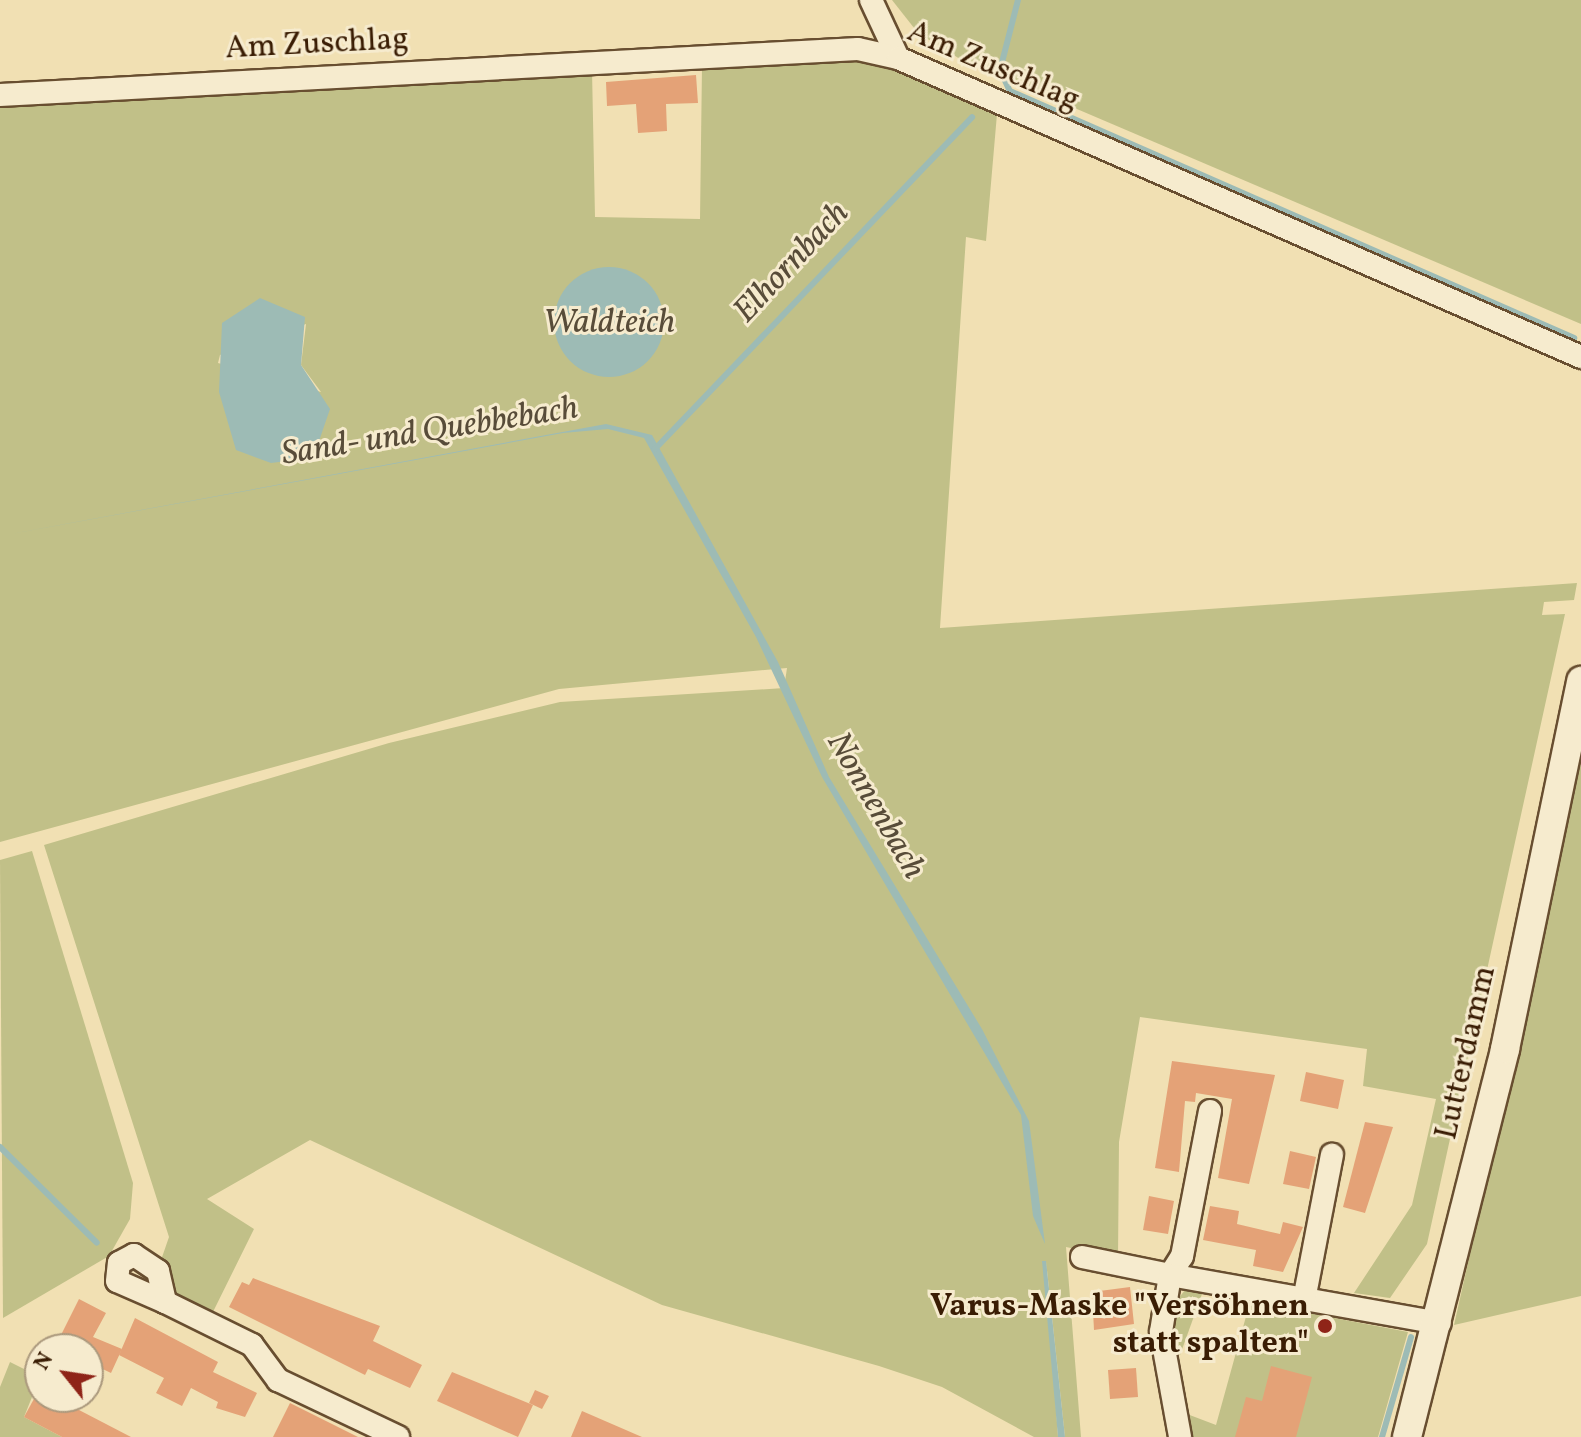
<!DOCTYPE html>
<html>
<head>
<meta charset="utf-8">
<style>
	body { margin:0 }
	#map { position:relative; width:1581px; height:1437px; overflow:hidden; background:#f1e0b3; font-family:Vollkorn,serif }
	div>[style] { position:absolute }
	.green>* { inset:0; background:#c1c088 }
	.water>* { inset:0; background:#9dbbb5 }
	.round { border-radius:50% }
	.stream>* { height:6px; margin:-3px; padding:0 3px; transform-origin:3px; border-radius:3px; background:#9dbbb5 }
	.building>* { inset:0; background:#e4a277 }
	.roads { filter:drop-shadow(2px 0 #684e30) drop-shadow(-2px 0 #684e30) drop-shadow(0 2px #684e30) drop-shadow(0 -2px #684e30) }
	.minor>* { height:22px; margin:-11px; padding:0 11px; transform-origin:11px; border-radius:11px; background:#f6ebce }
	.tertiary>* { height:28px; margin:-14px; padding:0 14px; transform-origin:14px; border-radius:14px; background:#f6ebce }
	.dots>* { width:22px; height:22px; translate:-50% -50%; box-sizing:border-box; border:4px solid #f6ebce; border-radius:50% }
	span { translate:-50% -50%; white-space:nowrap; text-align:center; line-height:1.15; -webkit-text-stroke:6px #f6ebce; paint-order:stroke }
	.street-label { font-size:32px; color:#3a1d04 }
	.poi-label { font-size:32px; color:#3a1d04; font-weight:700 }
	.right { translate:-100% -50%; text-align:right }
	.water-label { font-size:34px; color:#584c39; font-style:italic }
	.north { position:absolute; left:24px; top:1333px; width:80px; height:80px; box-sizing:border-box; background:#f6ebce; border:2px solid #ab997d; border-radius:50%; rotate:300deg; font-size:22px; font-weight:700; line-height:32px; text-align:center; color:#3a1d04 }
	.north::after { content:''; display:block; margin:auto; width:28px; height:36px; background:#8f2418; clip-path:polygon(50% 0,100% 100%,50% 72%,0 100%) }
</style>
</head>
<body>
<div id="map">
	<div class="green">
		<div style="clip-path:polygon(892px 0,1581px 0,1581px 324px,960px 59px,918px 33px)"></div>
		<div style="clip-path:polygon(evenodd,843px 56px,898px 66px,997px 114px,986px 241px,966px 237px,940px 628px,1577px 583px,1574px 600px,1544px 602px,1542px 615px,1565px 614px,1427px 1244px,1390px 1298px,1354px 1293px,1412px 1205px,1436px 1099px,1363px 1086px,1367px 1049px,1140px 1017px,1119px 1142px,1118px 1258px,1066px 1247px,1081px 1437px,1065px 1437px,1046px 1261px,1058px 1437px,1034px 1437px,942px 1387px,879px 1366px,662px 1305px,310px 1140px,207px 1199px,254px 1229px,209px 1320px,174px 1303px,160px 1263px,169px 1237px,44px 845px,389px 743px,560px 702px,784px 688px,787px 668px,559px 689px,0 842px,0 107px,592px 70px,595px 217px,700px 219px,702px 66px,843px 56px,306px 324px,301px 365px,321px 392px,218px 363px,220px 355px,306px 324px)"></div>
		<div style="clip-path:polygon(1581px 762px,1581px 1296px,1454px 1325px)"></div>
		<div style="clip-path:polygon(32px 851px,133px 1183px,130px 1219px,109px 1256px,3px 1318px,0 860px)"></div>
		<div style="clip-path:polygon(1186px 1289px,1202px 1294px,1180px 1355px,1173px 1346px,1172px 1306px)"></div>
		<div style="clip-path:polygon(1250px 1302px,1408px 1332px,1378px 1437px,1188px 1437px,1187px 1414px,1216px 1425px)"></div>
		<div style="clip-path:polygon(10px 1362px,40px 1377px,24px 1417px,62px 1437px,0 1437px,0 1387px)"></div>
	</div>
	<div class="water">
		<div class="round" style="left:554px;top:267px;width:110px;height:110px"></div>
		<div style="clip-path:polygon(260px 298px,305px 317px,301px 365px,330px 409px,318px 444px,295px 460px,271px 463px,236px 450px,219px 392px,222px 323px)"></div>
		<div style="clip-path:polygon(606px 424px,652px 435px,778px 662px,829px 777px,982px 1029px,1029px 1121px,1045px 1244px,1033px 1216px,1021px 1115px,822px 777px,756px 637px,644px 438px,608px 429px,563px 433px,0 536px)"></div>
		<div style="clip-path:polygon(1042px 1261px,1046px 1261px,1065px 1437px,1058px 1437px)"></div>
	</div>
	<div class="stream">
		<div style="left:1018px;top:0;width:72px;rotate:104.4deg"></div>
		<div style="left:1000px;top:70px;width:23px;rotate:65deg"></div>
		<div style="left:1010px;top:91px;width:616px;rotate:23.65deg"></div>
		<div style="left:655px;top:449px;width:459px;rotate:-46.3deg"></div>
		<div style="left:0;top:1147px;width:136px;rotate:44.7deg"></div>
		<div style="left:1382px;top:1437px;width:104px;rotate:-73.8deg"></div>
	</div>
	<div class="building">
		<div style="clip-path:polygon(696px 75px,698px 103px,666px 104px,667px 131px,638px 133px,636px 104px,607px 106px,606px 82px)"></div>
		<div style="clip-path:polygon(1172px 1061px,1275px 1075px,1249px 1184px,1218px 1178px,1232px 1099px,1196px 1093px,1195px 1102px,1185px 1101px,1179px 1172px,1155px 1168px)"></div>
		<div style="clip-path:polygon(1306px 1072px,1344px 1080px,1338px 1109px,1300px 1101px)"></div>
		<div style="clip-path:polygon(1365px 1122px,1393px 1127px,1365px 1213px,1343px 1207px)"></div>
		<div style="clip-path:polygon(1290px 1151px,1316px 1157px,1309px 1189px,1283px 1184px)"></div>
		<div style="clip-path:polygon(1149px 1196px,1174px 1201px,1168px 1234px,1143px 1230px)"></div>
		<div style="clip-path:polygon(1210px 1206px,1239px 1211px,1237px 1224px,1280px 1234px,1283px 1222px,1303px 1227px,1283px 1272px,1253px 1266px,1256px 1250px,1203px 1240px)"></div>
		<div style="clip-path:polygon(253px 1278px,380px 1326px,373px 1341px,422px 1365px,410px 1388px,368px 1369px,365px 1375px,229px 1307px,242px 1282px,249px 1285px)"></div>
		<div style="clip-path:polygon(1130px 1287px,1134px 1324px,1094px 1330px,1092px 1292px)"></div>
		<div style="clip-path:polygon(79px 1299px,106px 1313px,93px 1337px,122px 1349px,111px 1373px,88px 1362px,88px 1347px,61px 1335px)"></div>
		<div style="clip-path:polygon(135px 1318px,218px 1362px,213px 1372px,257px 1393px,245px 1417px,216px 1408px,218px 1402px,191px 1388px,182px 1406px,156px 1393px,164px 1378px,119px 1355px)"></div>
		<div style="clip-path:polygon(1271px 1366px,1312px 1377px,1296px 1437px,1235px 1437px,1246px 1397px,1262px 1401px)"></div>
		<div style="clip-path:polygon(1136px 1368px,1138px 1397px,1110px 1399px,1108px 1370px)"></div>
		<div style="clip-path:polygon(452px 1372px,533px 1405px,518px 1437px,437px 1401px)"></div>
		<div style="clip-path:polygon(535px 1390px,549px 1396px,542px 1409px,529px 1403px)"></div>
		<div style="clip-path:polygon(35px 1397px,54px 1397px,131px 1437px,62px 1437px,24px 1417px)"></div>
		<div style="clip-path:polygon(290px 1403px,358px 1437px,273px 1437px)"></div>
		<div style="clip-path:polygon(582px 1411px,642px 1437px,571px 1437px)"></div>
	</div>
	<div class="roads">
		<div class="minor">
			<div style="left:871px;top:0;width:64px;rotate:65deg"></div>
			<div style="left:0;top:95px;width:859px;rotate:-3.07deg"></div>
			<div style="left:858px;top:49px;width:41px;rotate:12.7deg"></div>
			<div style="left:898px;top:58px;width:746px;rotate:23.64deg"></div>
			<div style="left:1210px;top:1111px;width:148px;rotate:100.9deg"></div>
			<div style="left:1182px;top:1256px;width:22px;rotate:122deg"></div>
			<div style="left:1170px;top:1275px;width:274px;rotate:10.1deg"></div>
			<div style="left:134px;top:1255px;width:29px;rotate:34deg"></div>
			<div style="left:158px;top:1271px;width:32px;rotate:77deg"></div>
			<div style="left:165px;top:1302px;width:52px;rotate:-156.4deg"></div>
			<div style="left:117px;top:1281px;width:18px;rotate:-84deg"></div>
			<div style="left:119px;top:1263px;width:17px;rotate:-28deg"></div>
			<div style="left:1082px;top:1257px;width:90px;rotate:11.6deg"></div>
			<div style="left:1170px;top:1275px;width:58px;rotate:99deg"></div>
			<div style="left:1161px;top:1332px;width:107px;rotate:79.7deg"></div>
			<div style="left:1304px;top:1300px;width:148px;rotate:-79.1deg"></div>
			<div style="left:165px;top:1302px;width:97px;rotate:26.3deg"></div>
			<div style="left:252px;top:1345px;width:44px;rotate:53.4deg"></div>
			<div style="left:278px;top:1380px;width:133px;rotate:25.4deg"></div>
		</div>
		<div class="tertiary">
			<div style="left:1407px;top:1437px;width:400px;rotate:-75.8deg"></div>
			<div style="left:1505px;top:1049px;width:376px;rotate:-78.3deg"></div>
		</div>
	</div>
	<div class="dots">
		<div style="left:1325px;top:1326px;background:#8f2418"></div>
	</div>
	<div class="street-label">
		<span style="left:317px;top:45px;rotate:-3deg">Am Zuschlag</span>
		<span style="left:993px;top:67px;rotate:23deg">Am Zuschlag</span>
		<span style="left:1467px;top:1053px;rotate:-77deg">Lutterdamm</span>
	</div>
	<div class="poi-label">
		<span class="right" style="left:1309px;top:1326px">Varus-Maske "Versöhnen<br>statt spalten"</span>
	</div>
	<div class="water-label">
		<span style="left:792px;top:263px;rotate:-47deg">Elhornbach</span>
		<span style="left:609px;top:324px">Waldteich</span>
		<span style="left:430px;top:432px;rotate:-9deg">Sand- und Quebbebach</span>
		<span style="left:875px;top:806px;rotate:60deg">Nonnenbach</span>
	</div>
	<div class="north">N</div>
</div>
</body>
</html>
